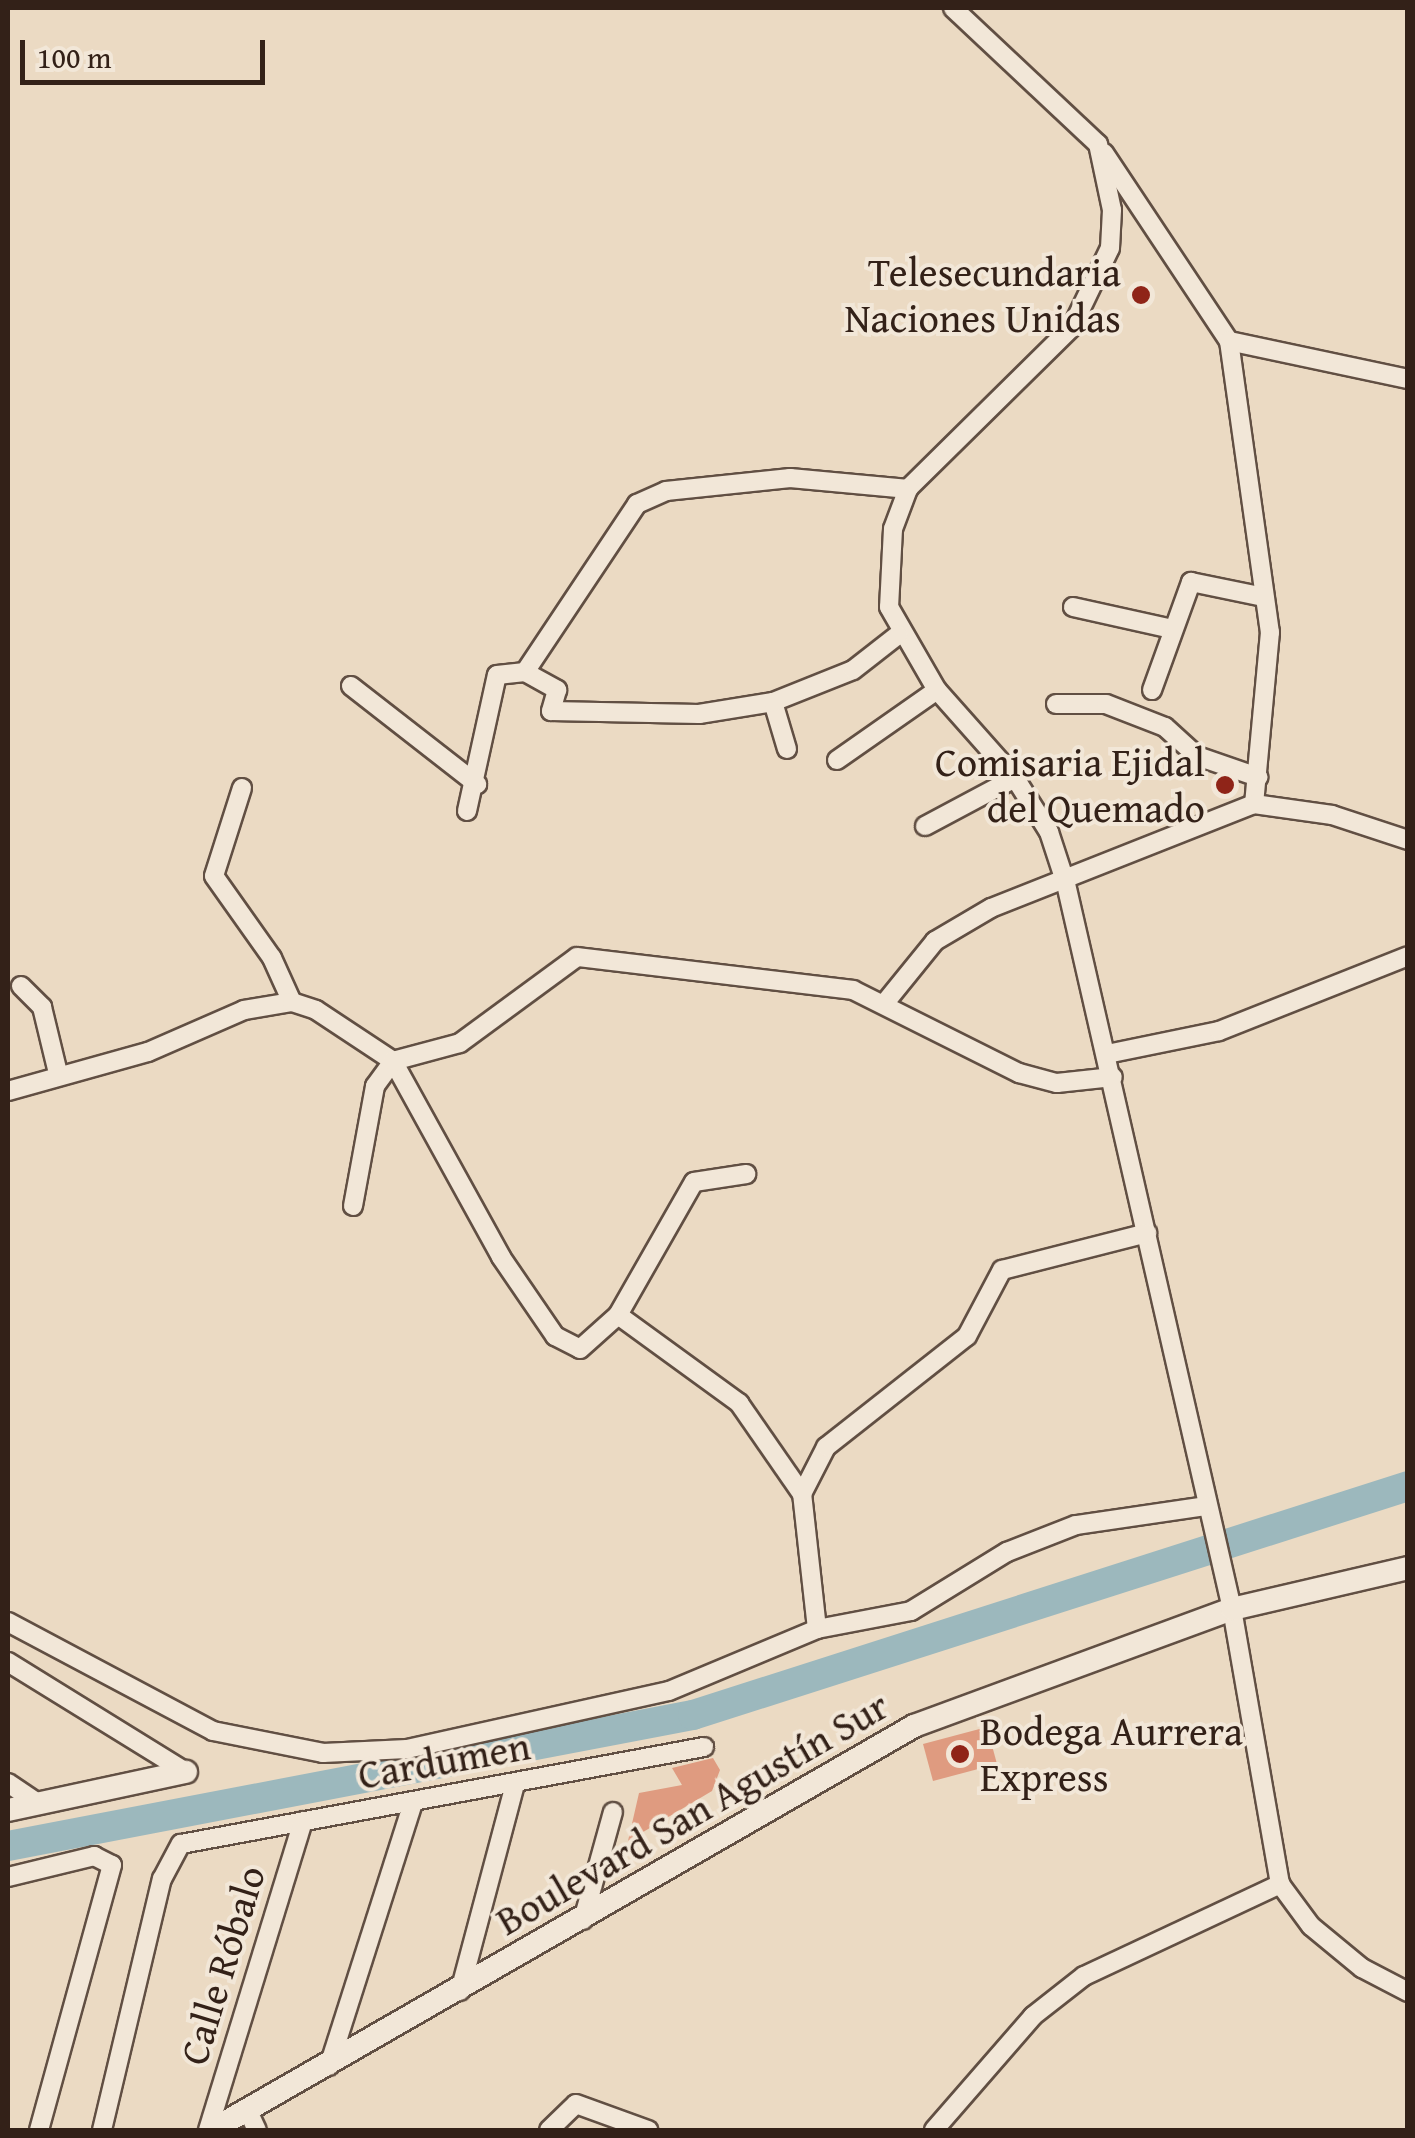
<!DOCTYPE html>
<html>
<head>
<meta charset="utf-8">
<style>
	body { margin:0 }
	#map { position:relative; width:1415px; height:2138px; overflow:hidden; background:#ebdac3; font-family:"Gentium Book Plus",serif }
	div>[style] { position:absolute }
	.river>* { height:30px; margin:-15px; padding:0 15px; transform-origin:15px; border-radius:15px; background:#9cb8bd }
	.building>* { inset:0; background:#df9b80 }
	.roads { filter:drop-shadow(2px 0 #614f43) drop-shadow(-2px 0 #614f43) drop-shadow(0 2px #614f43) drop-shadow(0 -2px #614f43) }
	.minor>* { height:18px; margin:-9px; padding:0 9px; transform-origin:9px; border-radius:9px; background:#f2e7d8 }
	.secondary>* { height:22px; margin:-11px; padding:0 11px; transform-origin:11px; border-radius:11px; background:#f2e7d8 }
	.dots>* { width:28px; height:28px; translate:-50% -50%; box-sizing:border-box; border:5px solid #f2e7d8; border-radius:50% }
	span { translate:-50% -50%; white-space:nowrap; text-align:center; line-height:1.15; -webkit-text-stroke:8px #f2e7d8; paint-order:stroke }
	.poi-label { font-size:40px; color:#332118 }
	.right { translate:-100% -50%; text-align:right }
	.left { translate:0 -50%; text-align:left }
	.street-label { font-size:40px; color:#332118 }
	.frame { position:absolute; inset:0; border:10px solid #332118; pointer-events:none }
	.scale { position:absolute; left:20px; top:40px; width:245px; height:45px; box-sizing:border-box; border:5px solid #332118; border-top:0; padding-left:12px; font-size:30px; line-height:35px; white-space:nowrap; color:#332118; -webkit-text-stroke:8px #f2e7d8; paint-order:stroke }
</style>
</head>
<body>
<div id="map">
	<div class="river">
		<div style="left:8px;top:1846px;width:697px;rotate:-10.83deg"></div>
		<div style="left:693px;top:1715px;width:751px;rotate:-17.76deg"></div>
	</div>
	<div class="building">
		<div style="clip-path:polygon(987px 1727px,997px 1764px,933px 1781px,923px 1744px)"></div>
		<div style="clip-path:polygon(713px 1758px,720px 1770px,712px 1791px,628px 1841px,639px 1793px,682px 1785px,672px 1768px)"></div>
	</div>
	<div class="roads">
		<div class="minor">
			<div style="left:953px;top:8px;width:199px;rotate:43.2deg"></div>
			<div style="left:1098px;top:144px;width:67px;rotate:78deg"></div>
			<div style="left:1112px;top:210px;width:38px;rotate:93deg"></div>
			<div style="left:1110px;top:248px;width:88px;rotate:115.7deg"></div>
			<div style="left:1072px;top:327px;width:231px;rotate:135.4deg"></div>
			<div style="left:908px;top:489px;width:43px;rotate:110.6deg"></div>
			<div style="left:893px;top:529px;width:78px;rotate:92.9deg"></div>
			<div style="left:889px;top:607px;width:96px;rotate:60deg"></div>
			<div style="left:937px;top:690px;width:118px;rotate:48.4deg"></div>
			<div style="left:1015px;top:778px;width:64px;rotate:57.8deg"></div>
			<div style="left:1049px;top:832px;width:55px;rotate:71.9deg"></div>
			<div style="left:1066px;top:884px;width:744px;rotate:77.1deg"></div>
			<div style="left:1232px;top:1609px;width:279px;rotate:80.1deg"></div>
			<div style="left:1280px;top:1884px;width:52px;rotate:53.6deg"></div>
			<div style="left:1311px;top:1926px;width:66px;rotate:39.5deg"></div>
			<div style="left:1362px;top:1968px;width:52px;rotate:27.6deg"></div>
			<div style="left:1104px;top:153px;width:226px;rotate:56.4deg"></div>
			<div style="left:1229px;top:341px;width:183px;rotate:12deg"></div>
			<div style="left:1229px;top:341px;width:294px;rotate:82deg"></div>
			<div style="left:1270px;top:632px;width:173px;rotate:95.3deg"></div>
			<div style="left:1073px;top:607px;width:101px;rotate:12.5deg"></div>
			<div style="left:525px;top:672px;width:202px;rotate:-56.3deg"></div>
			<div style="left:637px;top:504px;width:32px;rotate:-24deg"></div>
			<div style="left:666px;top:491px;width:125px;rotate:-6deg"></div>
			<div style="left:790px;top:478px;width:119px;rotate:5.3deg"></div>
			<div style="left:351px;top:686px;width:160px;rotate:37.9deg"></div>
			<div style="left:1152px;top:690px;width:115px;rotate:-70.1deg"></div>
			<div style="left:1191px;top:582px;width:75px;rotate:11.6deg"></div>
			<div style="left:773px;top:702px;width:49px;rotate:73.4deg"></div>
			<div style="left:1056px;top:704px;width:50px"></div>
			<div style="left:1106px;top:704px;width:63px;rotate:21.3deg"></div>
			<div style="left:1165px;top:727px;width:43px;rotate:42.2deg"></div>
			<div style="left:1197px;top:756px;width:65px;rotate:19deg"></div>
			<div style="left:837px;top:760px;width:122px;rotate:-35deg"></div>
			<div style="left:242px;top:788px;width:92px;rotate:107.7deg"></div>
			<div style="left:214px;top:876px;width:100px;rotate:54.7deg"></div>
			<div style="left:272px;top:958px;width:48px;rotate:65.6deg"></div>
			<div style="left:467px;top:811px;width:139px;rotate:-77.6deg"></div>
			<div style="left:497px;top:675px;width:28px;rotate:-6deg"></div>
			<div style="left:525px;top:672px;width:37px;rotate:29deg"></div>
			<div style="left:557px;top:690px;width:22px;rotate:106deg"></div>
			<div style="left:551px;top:711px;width:148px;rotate:1.2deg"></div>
			<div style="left:699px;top:714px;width:75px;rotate:-9.2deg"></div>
			<div style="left:773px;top:702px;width:86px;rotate:-21.8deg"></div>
			<div style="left:853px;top:670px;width:57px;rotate:-37.9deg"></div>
			<div style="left:925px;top:826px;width:102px;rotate:-28.1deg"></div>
			<div style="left:21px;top:986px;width:30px;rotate:45deg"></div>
			<div style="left:42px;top:1007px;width:68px;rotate:76.4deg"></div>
			<div style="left:884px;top:1004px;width:81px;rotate:-51deg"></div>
			<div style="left:935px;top:941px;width:65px;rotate:-30.5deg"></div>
			<div style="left:991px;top:908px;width:283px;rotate:-21.6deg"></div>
			<div style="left:1254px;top:804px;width:79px;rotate:8deg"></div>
			<div style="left:1332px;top:815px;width:80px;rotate:18.2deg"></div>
			<div style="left:1107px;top:1054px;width:114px;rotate:-11.6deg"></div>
			<div style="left:1219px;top:1031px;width:203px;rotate:-21.6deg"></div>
			<div style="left:8px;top:1091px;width:145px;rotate:-15.6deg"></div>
			<div style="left:148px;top:1052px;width:105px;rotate:-23.6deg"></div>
			<div style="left:244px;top:1010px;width:49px;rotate:-9.5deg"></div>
			<div style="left:292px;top:1002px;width:25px;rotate:18deg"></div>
			<div style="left:316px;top:1010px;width:92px;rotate:33.5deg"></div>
			<div style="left:393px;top:1061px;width:224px;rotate:61.1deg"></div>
			<div style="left:501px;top:1257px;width:96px;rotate:55.6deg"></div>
			<div style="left:555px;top:1336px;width:28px;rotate:27deg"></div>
			<div style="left:580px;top:1349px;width:51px;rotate:-41.8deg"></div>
			<div style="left:618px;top:1315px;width:153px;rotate:-60.3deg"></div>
			<div style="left:694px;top:1182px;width:53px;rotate:-8.7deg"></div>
			<div style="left:353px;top:1206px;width:122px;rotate:-79.6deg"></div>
			<div style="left:375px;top:1086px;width:31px;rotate:-54deg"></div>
			<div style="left:393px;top:1061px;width:69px;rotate:-15deg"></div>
			<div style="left:460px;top:1043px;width:145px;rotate:-36.3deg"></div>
			<div style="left:577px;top:957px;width:278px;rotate:6.8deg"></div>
			<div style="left:853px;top:990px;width:186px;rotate:26.6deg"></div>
			<div style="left:1019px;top:1073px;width:39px;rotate:15deg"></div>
			<div style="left:1057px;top:1083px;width:56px;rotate:-6.1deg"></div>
			<div style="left:618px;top:1315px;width:150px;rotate:36deg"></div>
			<div style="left:739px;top:1403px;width:111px;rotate:55.3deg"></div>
			<div style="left:8px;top:1622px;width:232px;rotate:28deg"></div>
			<div style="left:213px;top:1731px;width:112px;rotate:11.3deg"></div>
			<div style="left:323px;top:1753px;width:84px;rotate:-2.7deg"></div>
			<div style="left:407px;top:1749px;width:268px;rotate:-12.5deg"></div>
			<div style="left:669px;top:1691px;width:160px;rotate:-22.7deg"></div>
			<div style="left:817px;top:1629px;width:96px;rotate:-10.8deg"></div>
			<div style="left:911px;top:1611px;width:113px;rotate:-31.6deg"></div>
			<div style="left:1007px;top:1552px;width:74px;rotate:-21.4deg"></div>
			<div style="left:1076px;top:1525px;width:132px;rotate:-8.3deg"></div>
			<div style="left:817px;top:1629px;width:136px;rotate:-96.3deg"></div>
			<div style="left:802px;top:1494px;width:53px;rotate:-62.9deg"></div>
			<div style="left:826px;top:1447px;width:179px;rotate:-38.2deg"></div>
			<div style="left:967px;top:1336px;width:75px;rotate:-62.1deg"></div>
			<div style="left:1002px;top:1270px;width:150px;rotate:-14.3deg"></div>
			<div style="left:8px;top:1662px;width:209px;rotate:31.7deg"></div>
			<div style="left:8px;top:1783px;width:34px;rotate:34deg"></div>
			<div style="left:8px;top:1877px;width:89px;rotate:-13.7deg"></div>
			<div style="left:94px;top:1856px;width:20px;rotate:27deg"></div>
			<div style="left:112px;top:1865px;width:275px;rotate:105.4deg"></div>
			<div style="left:583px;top:1920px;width:112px;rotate:-74.5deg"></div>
			<div style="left:460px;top:1991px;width:214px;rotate:-75.1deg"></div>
			<div style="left:329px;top:2066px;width:277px;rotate:-72.3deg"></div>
			<div style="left:248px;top:2111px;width:21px;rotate:65deg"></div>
			<div style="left:102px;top:2130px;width:258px;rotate:-76.6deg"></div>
			<div style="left:162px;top:1879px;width:40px;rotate:-62deg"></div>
			<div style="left:181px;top:1844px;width:532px;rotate:-10.51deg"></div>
			<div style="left:208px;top:2130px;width:323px;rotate:-72.9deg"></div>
			<div style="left:549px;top:2130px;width:37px;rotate:-44deg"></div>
			<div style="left:576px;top:2104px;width:77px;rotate:19.9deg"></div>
			<div style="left:934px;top:2130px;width:151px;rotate:-49deg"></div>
			<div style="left:1033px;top:2016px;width:65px;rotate:-38.1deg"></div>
			<div style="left:1084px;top:1976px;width:217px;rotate:-25.1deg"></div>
		</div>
		<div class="secondary">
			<div style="left:8px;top:1810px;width:182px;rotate:-12.1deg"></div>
			<div style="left:212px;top:2130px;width:810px;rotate:-29.92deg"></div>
			<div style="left:914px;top:1726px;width:339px;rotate:-20.2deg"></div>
			<div style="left:1232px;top:1609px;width:181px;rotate:-13.1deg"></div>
		</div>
	</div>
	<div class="dots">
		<div style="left:1141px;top:295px;background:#8f2418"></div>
		<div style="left:1225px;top:785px;background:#8f2418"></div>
		<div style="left:960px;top:1754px;background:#8f2418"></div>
	</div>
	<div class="poi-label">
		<span class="right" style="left:1121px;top:295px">Telesecundaria<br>Naciones Unidas</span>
		<span class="right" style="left:1205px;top:785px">Comisaria Ejidal<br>del Quemado</span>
		<span class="left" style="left:980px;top:1754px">Bodega Aurrera<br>Express</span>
	</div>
	<div class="street-label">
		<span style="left:444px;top:1760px;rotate:-10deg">Cardumen</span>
		<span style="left:692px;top:1813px;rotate:-30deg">Boulevard San Agustín Sur</span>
		<span style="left:222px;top:1965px;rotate:-73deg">Calle Róbalo</span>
	</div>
	<div class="frame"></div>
	<div class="scale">100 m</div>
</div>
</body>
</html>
